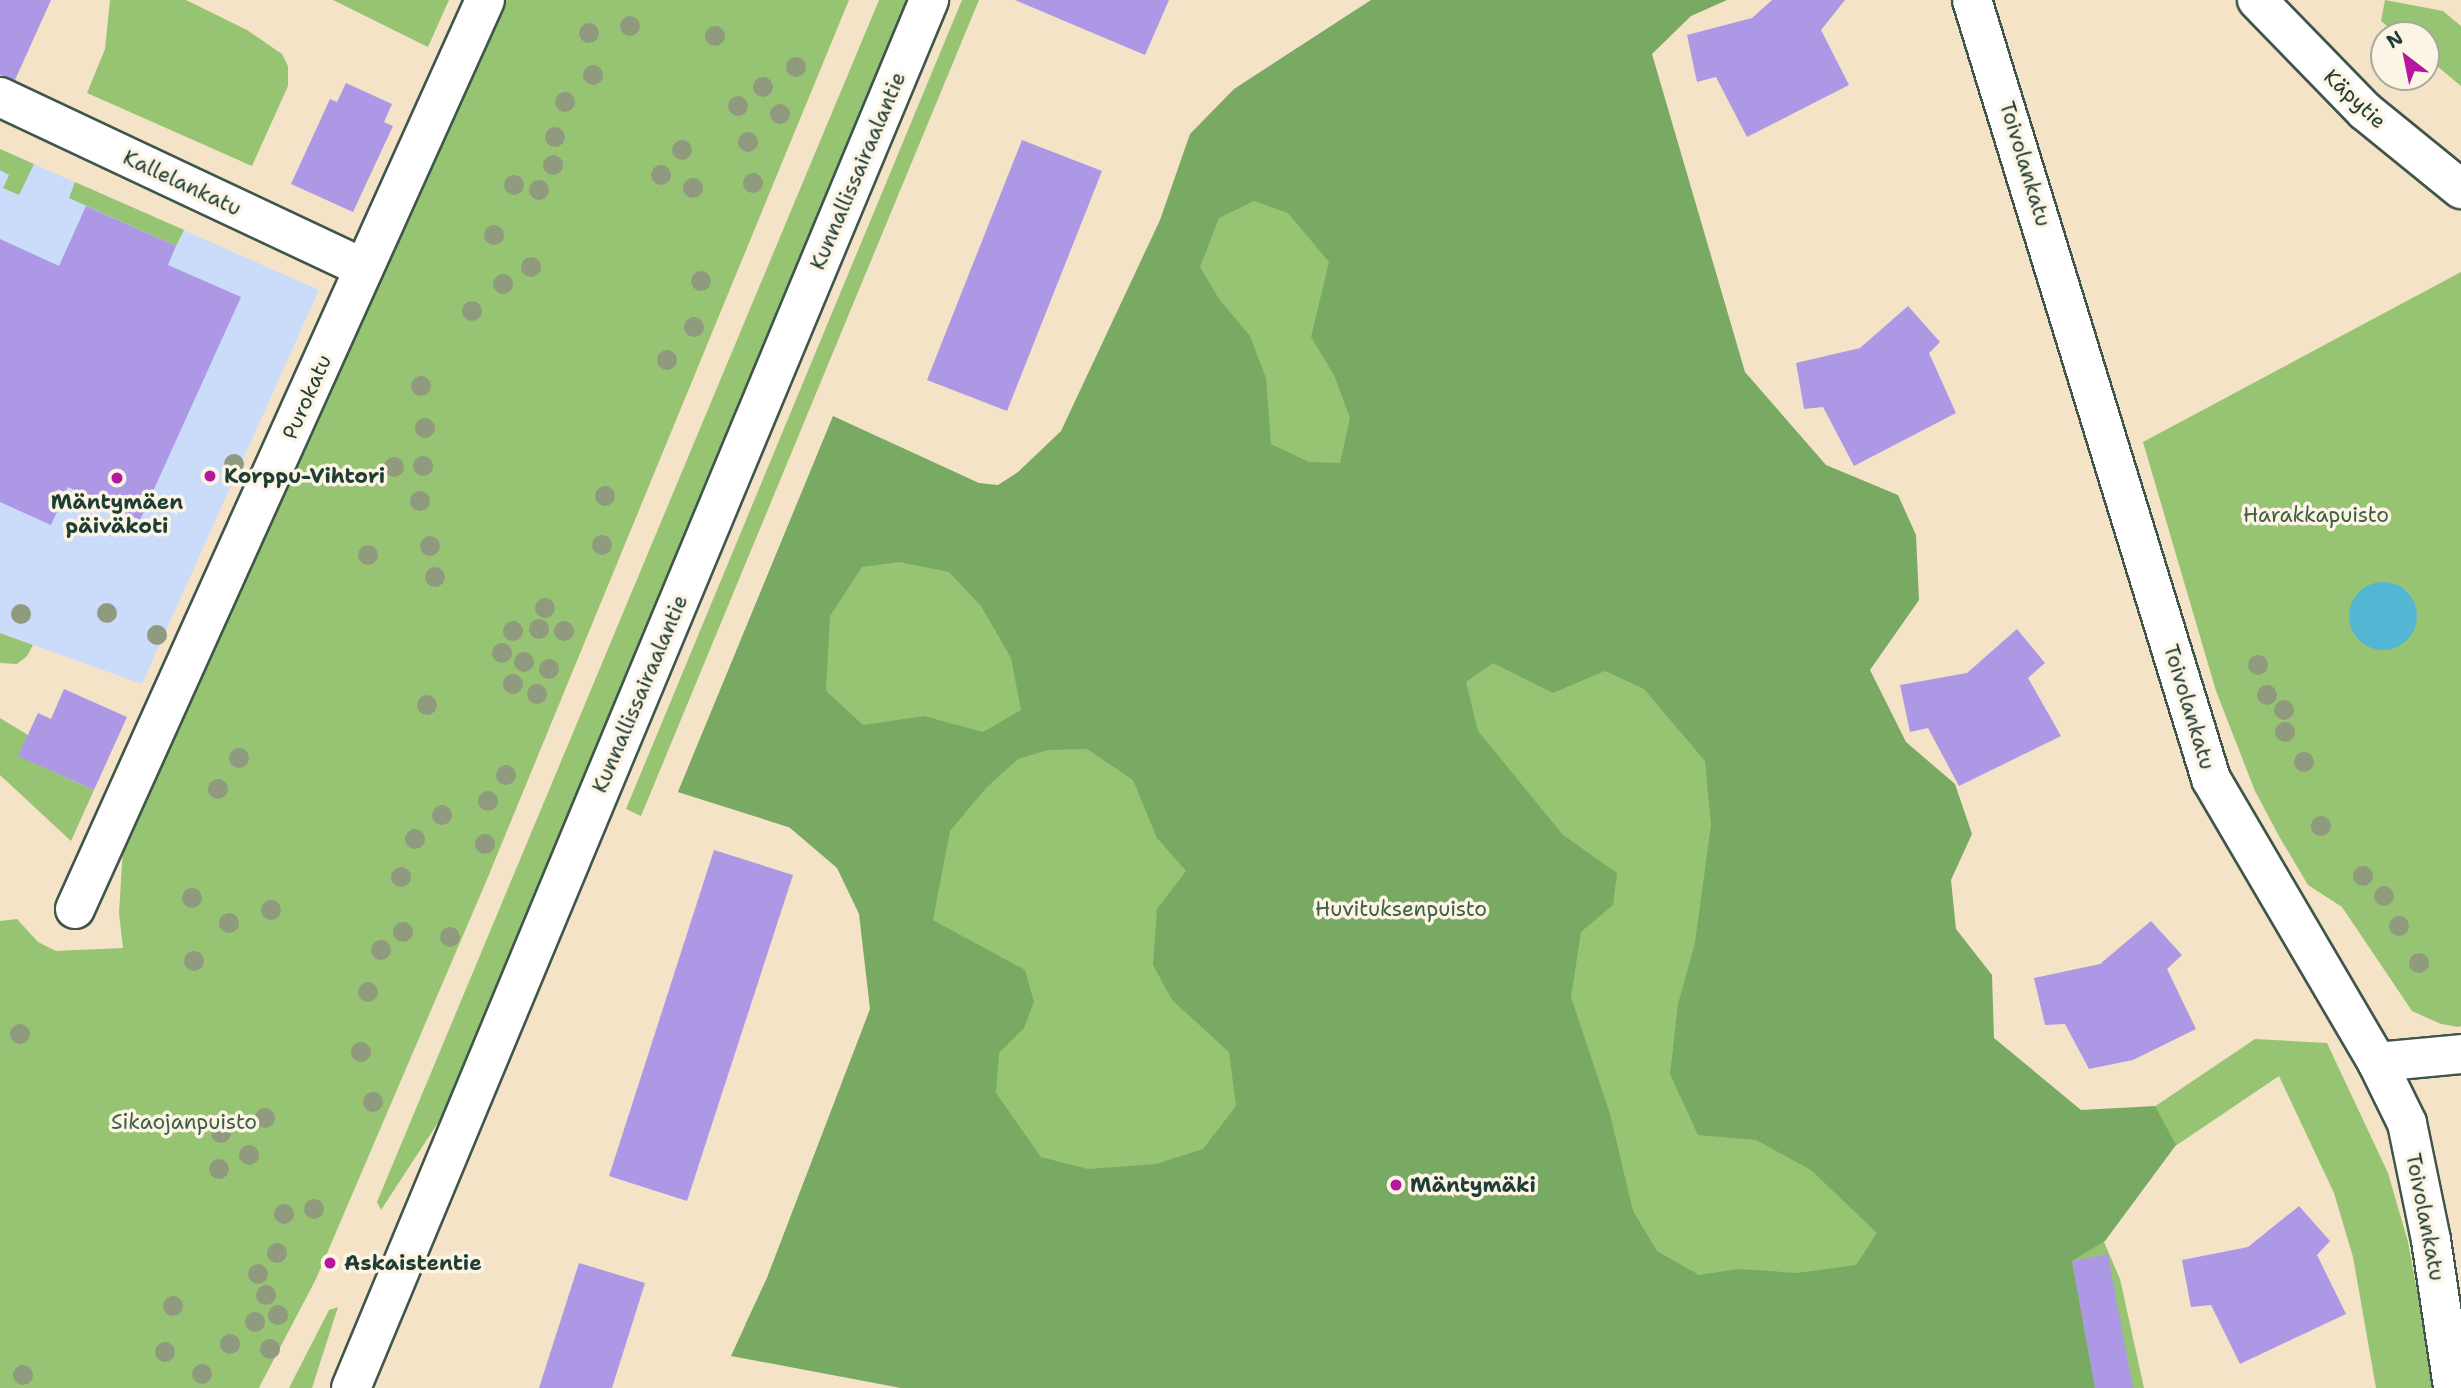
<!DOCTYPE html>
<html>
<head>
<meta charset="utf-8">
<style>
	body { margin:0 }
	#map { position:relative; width:2461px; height:1388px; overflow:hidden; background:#f5e3c8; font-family:"Shantell Sans",sans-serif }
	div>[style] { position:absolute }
	.built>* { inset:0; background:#cadcf9 }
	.green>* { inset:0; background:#96c472 }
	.forest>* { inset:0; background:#78aa64 }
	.water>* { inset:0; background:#53b6d2 }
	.round { border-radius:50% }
	.building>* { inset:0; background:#ac98e4 }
	.roads { filter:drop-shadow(2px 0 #3f564a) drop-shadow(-2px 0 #3f564a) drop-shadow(0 2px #3f564a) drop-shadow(0 -2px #3f564a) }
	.minor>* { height:38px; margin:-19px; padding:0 19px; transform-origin:19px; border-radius:19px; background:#fff }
	.trees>* { width:20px; height:20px; margin:-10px; border-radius:50%; background:#909a7f }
	.dots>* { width:19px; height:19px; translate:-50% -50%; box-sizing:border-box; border:4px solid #fcf5e5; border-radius:50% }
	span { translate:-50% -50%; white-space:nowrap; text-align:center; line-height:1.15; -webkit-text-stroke:7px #fcf5e5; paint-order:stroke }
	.street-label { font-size:21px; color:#1f3d34 }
	.poi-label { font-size:21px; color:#1f3d34; font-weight:700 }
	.left { translate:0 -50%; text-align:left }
	.park-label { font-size:21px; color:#3d5f44 }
	.north { position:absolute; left:2370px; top:21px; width:70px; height:70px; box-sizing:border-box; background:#fcf5e5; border:2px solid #a4ab9e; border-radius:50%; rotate:328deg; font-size:19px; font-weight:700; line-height:28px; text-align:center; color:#1f3d34 }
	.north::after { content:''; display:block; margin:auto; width:24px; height:32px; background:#b5179e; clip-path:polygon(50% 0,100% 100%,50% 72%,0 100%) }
</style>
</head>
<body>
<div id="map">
	<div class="built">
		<div style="clip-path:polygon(0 149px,319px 290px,142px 684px,0 633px)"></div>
	</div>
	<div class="green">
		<div style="clip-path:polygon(110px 0,186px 0,247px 30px,282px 54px,288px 66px,288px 86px,252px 166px,87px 93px,105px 49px)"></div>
		<div style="clip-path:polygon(333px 0,449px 0,428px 47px)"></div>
		<div style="clip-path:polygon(504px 0,849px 0,488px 877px,316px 1279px,263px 1380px,259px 1388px,0 1388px,0 921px,17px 919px,38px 942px,56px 951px,123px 948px,119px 913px,123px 848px)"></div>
		<div style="clip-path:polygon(879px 0,907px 0,445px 1112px,381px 1210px,377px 1202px)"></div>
		<div style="clip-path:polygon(962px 0,979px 0,641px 816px,626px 809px)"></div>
		<div style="clip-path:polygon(2385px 0,2443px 11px,2461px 26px,2461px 86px,2426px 57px,2426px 35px,2398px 35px,2381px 21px)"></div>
		<div style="clip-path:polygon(1227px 142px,1868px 792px,1901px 887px,2065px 1167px,2255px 1039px,2327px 1043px,2388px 1173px,2408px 1242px,2435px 1388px,2376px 1388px,2353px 1257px,2334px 1193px,2279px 1076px,2088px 1205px,2120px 1279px,2144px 1388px,903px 1388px,745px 1325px,767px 1278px,924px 870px,678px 792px,805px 485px,1009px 531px)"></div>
		<div style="clip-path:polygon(0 149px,34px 164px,19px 195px,3px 188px,9px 175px,0 170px)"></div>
		<div style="clip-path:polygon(75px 182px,184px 230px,176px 246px,69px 198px)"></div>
		<div style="clip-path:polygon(2461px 272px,2461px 1026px,2459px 1027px,2441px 1024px,2412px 1011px,2342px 907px,2308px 885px,2280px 838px,2255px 791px,2216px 691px,2143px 442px)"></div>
		<div style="clip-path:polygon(0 633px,33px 645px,27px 656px,17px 664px,0 663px)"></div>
		<div style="clip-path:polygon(0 718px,28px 735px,32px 762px,94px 790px,71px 841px,0 775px)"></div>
		<div style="clip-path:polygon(338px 1307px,312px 1388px,289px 1388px,329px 1310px)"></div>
	</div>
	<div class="forest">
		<div style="clip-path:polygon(evenodd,1371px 0,1727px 0,1691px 16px,1652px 54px,1745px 372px,1826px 465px,1898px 495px,1916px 535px,1919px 600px,1870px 670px,1906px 742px,1955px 784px,1972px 834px,1951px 880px,1956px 929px,1992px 975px,1994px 1038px,2081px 1110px,2155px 1106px,2176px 1145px,2105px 1241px,2072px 1261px,2095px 1388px,901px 1388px,731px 1356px,767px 1278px,870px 1009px,859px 914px,837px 868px,789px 827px,678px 792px,833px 416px,979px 483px,998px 485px,1018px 472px,1061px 431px,1160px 220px,1190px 134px,1234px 89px,1371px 0,1254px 201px,1288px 213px,1329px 262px,1311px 337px,1334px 375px,1350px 418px,1340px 463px,1309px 462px,1271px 444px,1266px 378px,1250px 336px,1219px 299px,1200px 267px,1219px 218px,1254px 201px,1371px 0,899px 562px,949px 572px,981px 606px,1011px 658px,1021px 710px,983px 732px,924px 716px,863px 725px,826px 691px,830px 616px,862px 567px,899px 562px,1371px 0,1493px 663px,1553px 693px,1605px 671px,1644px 689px,1705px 761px,1711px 825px,1695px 943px,1678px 1004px,1670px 1074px,1698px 1135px,1756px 1140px,1811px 1170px,1877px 1233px,1856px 1265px,1797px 1273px,1738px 1269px,1699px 1275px,1657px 1251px,1633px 1211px,1610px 1114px,1571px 997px,1581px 932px,1613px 905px,1617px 873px,1563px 835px,1478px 731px,1466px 682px,1493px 663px,1371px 0,1087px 749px,1133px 780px,1157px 838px,1186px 871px,1157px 909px,1153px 965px,1172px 1000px,1229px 1052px,1236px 1106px,1203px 1149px,1156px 1164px,1088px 1169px,1041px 1157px,996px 1093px,999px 1053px,1024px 1028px,1034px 1002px,1025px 970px,933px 920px,950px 831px,986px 788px,1018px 759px,1048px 750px,1087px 749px)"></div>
	</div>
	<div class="water">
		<div class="round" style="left:2349px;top:582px;width:68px;height:68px"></div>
	</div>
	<div class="building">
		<div style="clip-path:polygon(0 0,51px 0,15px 80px,0 75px)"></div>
		<div style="clip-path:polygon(1015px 0,1169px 0,1145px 55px)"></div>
		<div style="clip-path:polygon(1772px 0,1845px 0,1821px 30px,1849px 85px,1747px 137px,1716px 77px,1697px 82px,1687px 35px,1752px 18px)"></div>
		<div style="clip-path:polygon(346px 83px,392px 104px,384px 122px,393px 126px,353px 212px,291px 184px,330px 99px,337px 102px)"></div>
		<div style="clip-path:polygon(1022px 140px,1102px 171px,1007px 411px,927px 380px)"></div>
		<div style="clip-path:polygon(86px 206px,176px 246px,168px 265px,241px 297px,140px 520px,68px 487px,51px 525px,0 502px,0 239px,59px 266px)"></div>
		<div style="clip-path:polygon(1908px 306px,1940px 342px,1929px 353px,1956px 413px,1854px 466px,1823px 407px,1804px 409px,1796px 363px,1860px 348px)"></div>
		<div style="clip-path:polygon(2017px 629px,2045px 663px,2028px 678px,2061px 736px,1959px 786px,1928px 728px,1910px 732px,1900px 685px,1967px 673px)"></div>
		<div style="clip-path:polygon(64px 689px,127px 717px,94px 790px,18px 756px,38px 713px,51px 719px)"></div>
		<div style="clip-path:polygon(714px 850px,793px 875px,687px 1201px,609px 1176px)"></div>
		<div style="clip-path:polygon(2151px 921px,2182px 955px,2167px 969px,2196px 1029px,2133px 1060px,2089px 1069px,2065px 1024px,2045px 1025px,2034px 978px,2100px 964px)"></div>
		<div style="clip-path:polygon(2299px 1206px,2330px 1241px,2317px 1255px,2346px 1314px,2240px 1364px,2211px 1305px,2191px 1307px,2182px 1260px,2248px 1247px)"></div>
		<div style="clip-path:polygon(2108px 1254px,2112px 1277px,2133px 1388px,2095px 1388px,2072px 1261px)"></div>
		<div style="clip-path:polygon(579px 1263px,645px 1283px,612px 1388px,539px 1388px)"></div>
	</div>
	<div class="roads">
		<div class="minor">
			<div style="left:1972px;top:0;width:815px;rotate:72.94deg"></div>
			<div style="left:2211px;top:779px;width:328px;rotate:59.6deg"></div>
			<div style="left:2377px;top:1062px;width:68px;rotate:63.8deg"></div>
			<div style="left:2407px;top:1123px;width:119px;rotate:78.4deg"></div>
			<div style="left:2431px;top:1240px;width:150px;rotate:81.5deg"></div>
			<div style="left:2257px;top:0;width:155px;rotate:45.8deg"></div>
			<div style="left:2365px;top:111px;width:124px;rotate:39.1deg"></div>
			<div style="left:0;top:97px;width:402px;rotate:25.2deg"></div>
			<div style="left:75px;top:909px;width:997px;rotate:-65.72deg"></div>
			<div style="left:2377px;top:1062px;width:84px;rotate:-5.4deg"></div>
			<div style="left:351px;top:1388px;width:1504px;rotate:-67.39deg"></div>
		</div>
	</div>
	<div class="trees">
		<div style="left:630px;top:26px"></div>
		<div style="left:589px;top:33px"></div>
		<div style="left:715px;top:36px"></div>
		<div style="left:796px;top:67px"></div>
		<div style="left:593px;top:75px"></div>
		<div style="left:763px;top:87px"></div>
		<div style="left:565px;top:102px"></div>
		<div style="left:738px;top:106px"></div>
		<div style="left:780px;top:114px"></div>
		<div style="left:555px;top:137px"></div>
		<div style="left:748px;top:142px"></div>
		<div style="left:682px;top:150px"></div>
		<div style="left:553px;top:165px"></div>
		<div style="left:661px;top:175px"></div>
		<div style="left:753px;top:183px"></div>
		<div style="left:514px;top:185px"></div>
		<div style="left:693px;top:188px"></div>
		<div style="left:539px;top:190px"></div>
		<div style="left:494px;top:235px"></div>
		<div style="left:531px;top:267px"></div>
		<div style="left:701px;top:281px"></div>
		<div style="left:503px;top:284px"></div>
		<div style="left:472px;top:311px"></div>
		<div style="left:694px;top:327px"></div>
		<div style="left:667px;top:360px"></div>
		<div style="left:421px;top:386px"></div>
		<div style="left:425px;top:428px"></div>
		<div style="left:234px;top:464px"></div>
		<div style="left:423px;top:466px"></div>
		<div style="left:394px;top:467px"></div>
		<div style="left:605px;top:496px"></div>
		<div style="left:420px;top:501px"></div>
		<div style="left:602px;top:545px"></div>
		<div style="left:430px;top:546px"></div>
		<div style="left:368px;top:555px"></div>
		<div style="left:435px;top:577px"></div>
		<div style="left:545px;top:608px"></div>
		<div style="left:107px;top:613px"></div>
		<div style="left:21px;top:614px"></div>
		<div style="left:539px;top:629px"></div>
		<div style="left:513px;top:631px"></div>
		<div style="left:564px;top:631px"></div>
		<div style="left:157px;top:635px"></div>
		<div style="left:502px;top:653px"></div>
		<div style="left:524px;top:662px"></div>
		<div style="left:2258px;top:665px"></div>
		<div style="left:549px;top:669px"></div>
		<div style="left:513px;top:684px"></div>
		<div style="left:537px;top:694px"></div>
		<div style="left:2267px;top:695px"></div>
		<div style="left:427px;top:705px"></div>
		<div style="left:2284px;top:710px"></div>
		<div style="left:2285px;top:732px"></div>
		<div style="left:239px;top:758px"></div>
		<div style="left:2304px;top:762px"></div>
		<div style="left:506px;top:775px"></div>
		<div style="left:218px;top:789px"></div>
		<div style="left:488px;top:801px"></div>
		<div style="left:442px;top:815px"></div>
		<div style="left:2321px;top:826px"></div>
		<div style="left:415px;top:839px"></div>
		<div style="left:485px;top:844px"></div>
		<div style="left:2363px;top:876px"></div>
		<div style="left:401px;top:877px"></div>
		<div style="left:2384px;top:896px"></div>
		<div style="left:192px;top:898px"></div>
		<div style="left:271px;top:910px"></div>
		<div style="left:229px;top:923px"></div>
		<div style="left:2399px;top:926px"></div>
		<div style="left:403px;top:932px"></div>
		<div style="left:450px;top:937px"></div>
		<div style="left:381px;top:950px"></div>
		<div style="left:194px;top:961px"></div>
		<div style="left:2419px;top:963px"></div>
		<div style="left:368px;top:992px"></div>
		<div style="left:20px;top:1034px"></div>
		<div style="left:361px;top:1052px"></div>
		<div style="left:373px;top:1102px"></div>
		<div style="left:265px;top:1118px"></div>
		<div style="left:221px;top:1133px"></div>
		<div style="left:249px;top:1155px"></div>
		<div style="left:219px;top:1169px"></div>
		<div style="left:314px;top:1209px"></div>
		<div style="left:284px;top:1214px"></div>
		<div style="left:277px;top:1253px"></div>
		<div style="left:258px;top:1274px"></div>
		<div style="left:266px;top:1295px"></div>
		<div style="left:173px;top:1306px"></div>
		<div style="left:278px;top:1315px"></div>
		<div style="left:255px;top:1322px"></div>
		<div style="left:230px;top:1344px"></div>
		<div style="left:270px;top:1349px"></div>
		<div style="left:165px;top:1352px"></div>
		<div style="left:202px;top:1374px"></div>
		<div style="left:23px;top:1375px"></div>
	</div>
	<div class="dots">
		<div style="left:210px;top:476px;background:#b5179e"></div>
		<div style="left:117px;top:478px;background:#b5179e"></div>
		<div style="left:1396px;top:1185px;background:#b5179e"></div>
		<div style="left:330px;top:1263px;background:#b5179e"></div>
	</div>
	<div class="street-label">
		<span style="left:2355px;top:99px;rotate:43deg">Käpytie</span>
		<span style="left:2025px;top:164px;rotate:73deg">Toivolankatu</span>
		<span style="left:858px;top:171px;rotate:-67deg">Kunnallissairaalantie</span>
		<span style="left:182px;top:183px;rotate:25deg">Kallelankatu</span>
		<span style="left:307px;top:397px;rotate:-66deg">Purokatu</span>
		<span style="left:640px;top:694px;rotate:-67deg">Kunnallissairaalantie</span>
		<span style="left:2189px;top:707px;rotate:73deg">Toivolankatu</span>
		<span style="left:2425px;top:1217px;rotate:79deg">Toivolankatu</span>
	</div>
	<div class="poi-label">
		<span class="left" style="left:224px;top:476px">Korppu-Vihtori</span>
		<span style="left:117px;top:514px">Mäntymäen<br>päiväkoti</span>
		<span class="left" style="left:1410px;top:1185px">Mäntymäki</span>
		<span class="left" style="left:344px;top:1263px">Askaistentie</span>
	</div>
	<div class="park-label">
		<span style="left:2316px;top:515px">Harakkapuisto</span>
		<span style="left:1401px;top:909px">Huvituksenpuisto</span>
		<span style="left:184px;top:1122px">Sikaojanpuisto</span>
	</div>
	<div class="north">N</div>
</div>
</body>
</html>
